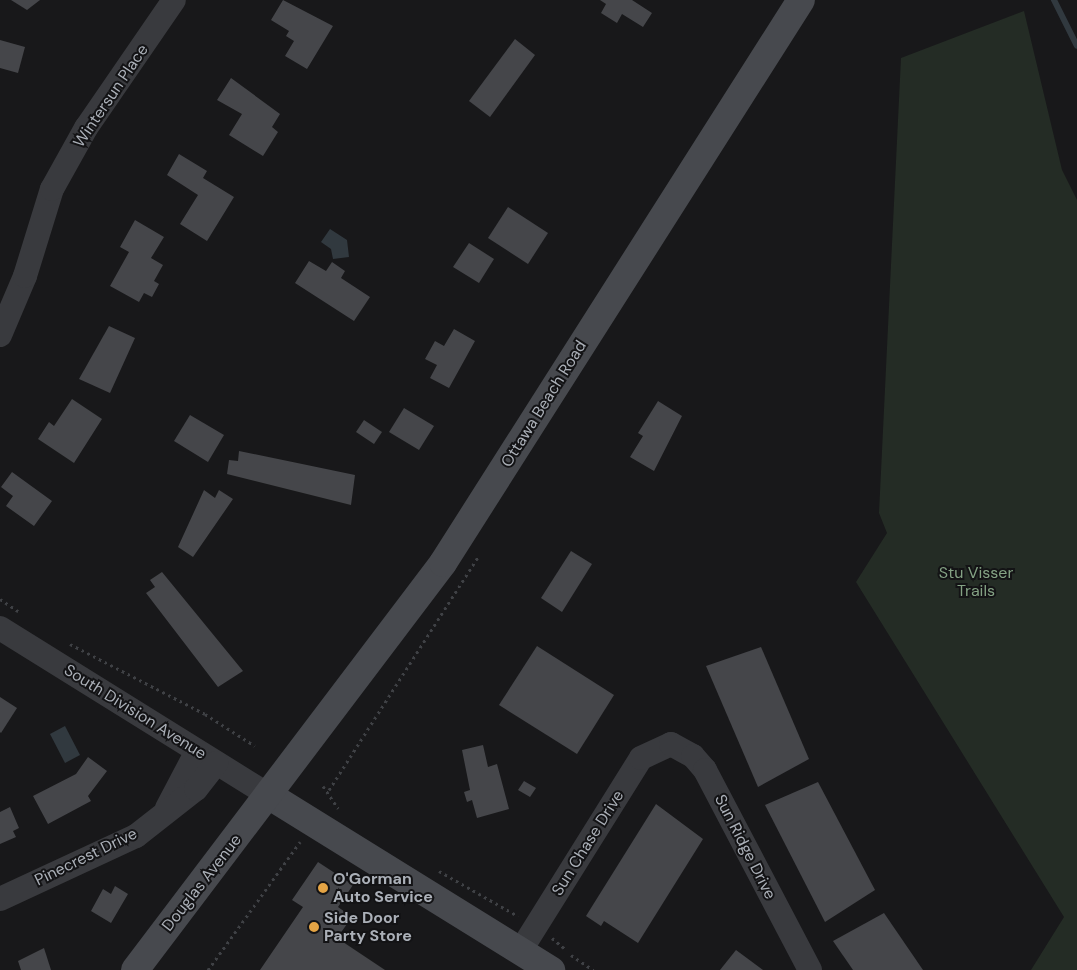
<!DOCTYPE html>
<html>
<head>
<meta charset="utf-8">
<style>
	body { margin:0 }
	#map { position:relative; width:1077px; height:970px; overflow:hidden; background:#18181a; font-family:"DM Sans",sans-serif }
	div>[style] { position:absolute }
	.green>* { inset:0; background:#242c25 }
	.water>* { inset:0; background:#31393f }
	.stream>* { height:6px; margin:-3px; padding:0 3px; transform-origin:3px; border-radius:3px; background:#31393f }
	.building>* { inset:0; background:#45464a }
	.path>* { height:3px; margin-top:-1.5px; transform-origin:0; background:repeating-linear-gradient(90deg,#3f4145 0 2.5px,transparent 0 6.5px) }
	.street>* { height:24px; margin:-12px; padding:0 12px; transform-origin:12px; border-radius:12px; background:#393a3e }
	.secondary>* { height:28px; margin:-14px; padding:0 14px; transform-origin:14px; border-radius:14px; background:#47494e }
	.dots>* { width:14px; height:14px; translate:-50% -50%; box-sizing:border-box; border:2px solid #131315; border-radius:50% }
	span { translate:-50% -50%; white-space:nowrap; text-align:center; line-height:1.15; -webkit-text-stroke:4px #131315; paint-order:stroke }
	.street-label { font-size:16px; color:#abb0b8 }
	.park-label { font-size:16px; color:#84a284 }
	.poi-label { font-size:16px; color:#abb0b8; font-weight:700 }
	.left { translate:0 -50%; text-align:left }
</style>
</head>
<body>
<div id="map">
	<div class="green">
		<div style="clip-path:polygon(1024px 11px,1062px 170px,1077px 200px,1077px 970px,1031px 970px,1064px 917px,856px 582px,887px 533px,879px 513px,901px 58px)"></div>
	</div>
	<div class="water">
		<div style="clip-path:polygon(330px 229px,347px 240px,349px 257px,333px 259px,331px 249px,321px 242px)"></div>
		<div style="clip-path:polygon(65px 726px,80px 755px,65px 763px,50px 734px)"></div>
	</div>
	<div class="stream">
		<div style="left:1054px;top:0;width:51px;rotate:63.4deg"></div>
	</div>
	<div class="building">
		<div style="clip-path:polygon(11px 0,40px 0,27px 10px)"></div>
		<div style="clip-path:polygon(283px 0,333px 26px,307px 69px,285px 56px,294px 41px,286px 36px,289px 31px,271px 20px)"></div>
		<div style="clip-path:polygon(600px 0,632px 0,652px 13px,643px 27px,622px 14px,617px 23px,601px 13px,606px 4px)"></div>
		<div style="clip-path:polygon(515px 39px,535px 55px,490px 117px,469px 101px)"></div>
		<div style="clip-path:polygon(0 40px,25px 47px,18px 73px,0 68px)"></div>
		<div style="clip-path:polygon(231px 78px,280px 114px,272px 127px,278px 132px,263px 156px,229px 135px,242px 114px,217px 100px)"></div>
		<div style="clip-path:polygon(179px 154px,207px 171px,203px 178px,234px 197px,207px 241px,180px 224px,198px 195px,167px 175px)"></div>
		<div style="clip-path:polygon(508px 207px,548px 233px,528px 264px,488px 238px)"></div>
		<div style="clip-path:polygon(135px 220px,164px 237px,151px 258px,163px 265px,154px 281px,159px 284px,152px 297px,144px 293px,139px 302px,110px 286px,129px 252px,120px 247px)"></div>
		<div style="clip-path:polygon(469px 243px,494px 259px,479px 283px,453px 267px)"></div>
		<div style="clip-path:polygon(309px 261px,326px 271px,332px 262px,345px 271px,341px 278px,370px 297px,354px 321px,295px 283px)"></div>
		<div style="clip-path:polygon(109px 326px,135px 338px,110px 393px,79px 379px)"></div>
		<div style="clip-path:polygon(454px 329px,475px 341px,449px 388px,430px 378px,437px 365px,425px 359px,435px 341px,444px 346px)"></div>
		<div style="clip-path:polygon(72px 399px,102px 419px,74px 463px,38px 439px,49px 422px,54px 426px)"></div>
		<div style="clip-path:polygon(658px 401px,682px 416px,654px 471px,630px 457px,643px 436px,638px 433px)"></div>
		<div style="clip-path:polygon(404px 408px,434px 426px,419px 450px,389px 432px)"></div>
		<div style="clip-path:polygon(190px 415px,224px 435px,208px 462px,174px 441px)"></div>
		<div style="clip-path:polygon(364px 420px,382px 432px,374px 444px,356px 432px)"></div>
		<div style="clip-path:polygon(239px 451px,355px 475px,351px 505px,227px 474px,229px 460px,238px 461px)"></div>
		<div style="clip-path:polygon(12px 472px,52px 501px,34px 526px,6px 506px,13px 496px,1px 487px)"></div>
		<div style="clip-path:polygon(204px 490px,215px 498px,219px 490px,233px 499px,193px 557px,178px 547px)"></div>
		<div style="clip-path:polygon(571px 551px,592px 564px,562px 612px,541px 598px)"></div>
		<div style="clip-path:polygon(162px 572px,243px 671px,218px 687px,146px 593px,155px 587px,150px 580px)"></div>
		<div style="clip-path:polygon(537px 646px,614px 695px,577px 754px,499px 705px)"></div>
		<div style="clip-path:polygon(761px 647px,809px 759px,758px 787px,706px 666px)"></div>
		<div style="clip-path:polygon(0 697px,17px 708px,1px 733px,0 732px)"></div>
		<div style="clip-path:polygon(483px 745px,488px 767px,497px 764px,509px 809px,477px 818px,472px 800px,467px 802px,464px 792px,470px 790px,462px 750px)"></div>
		<div style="clip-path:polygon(88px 757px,107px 771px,88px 796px,91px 801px,48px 824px,33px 796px,76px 774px)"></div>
		<div style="clip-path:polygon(524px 781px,536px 788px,530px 797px,518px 790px)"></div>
		<div style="clip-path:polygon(818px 782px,875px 890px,825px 922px,765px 805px)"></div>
		<div style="clip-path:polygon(656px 804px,703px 839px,638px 943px,604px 921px,601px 926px,586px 916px)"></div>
		<div style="clip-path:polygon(10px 807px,19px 828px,13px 831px,16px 837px,0 844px,0 812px)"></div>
		<div style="clip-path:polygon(318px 862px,353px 885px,338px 907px,352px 917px,337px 938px,385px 970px,260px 970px,303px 907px,292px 900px)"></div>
		<div style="clip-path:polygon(115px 886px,128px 894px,111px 923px,91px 911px,103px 889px,111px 894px)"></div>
		<div style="clip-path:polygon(884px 913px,923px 970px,853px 970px,833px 941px)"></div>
		<div style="clip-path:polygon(44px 948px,51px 970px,21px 970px,18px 961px)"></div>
		<div style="clip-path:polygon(736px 950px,763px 970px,720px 970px)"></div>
	</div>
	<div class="path">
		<div style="left:0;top:599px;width:22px;rotate:34deg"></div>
		<div style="left:70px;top:644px;width:152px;rotate:27.4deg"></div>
		<div style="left:205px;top:714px;width:59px;rotate:32.6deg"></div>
		<div style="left:323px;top:786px;width:27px;rotate:56deg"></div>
		<div style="left:329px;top:790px;width:279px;rotate:-57.4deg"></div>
		<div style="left:439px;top:871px;width:91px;rotate:29.7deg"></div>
		<div style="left:552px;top:938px;width:17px;rotate:40deg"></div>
		<div style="left:571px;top:955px;width:27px;rotate:34deg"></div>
		<div style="left:208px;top:970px;width:158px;rotate:-54.3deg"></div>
	</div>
	<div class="street">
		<div style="left:0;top:335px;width:64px;rotate:-67deg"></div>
		<div style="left:25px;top:276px;width:91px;rotate:-72.8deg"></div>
		<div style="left:52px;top:189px;width:70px;rotate:-60.9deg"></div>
		<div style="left:86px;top:128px;width:155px;rotate:-55.5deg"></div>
		<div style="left:0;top:628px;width:318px;rotate:31.9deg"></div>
		<div style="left:167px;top:808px;width:64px;rotate:-62.2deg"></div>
		<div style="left:0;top:899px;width:150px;rotate:-24.9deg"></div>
		<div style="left:136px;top:836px;width:76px;rotate:-38.1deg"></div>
		<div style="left:196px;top:789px;width:33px;rotate:-52deg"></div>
		<div style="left:521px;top:950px;width:226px;rotate:-58deg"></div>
		<div style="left:641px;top:758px;width:33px;rotate:-25deg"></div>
		<div style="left:671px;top:744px;width:25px;rotate:29deg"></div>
		<div style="left:693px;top:756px;width:18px;rotate:49deg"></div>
		<div style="left:705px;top:770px;width:226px;rotate:62.3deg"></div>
	</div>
	<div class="secondary">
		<div style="left:270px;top:796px;width:331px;rotate:31.8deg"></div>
		<div style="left:135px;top:970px;width:510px;rotate:-52.88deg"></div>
		<div style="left:443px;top:563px;width:667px;rotate:-57.55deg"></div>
	</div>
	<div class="dots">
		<div style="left:323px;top:888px;background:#e4a445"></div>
		<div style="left:314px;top:927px;background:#e4a445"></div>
	</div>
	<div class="street-label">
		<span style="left:111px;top:96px;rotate:-56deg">Wintersun Place</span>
		<span style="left:544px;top:404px;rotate:-58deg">Ottawa Beach Road</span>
		<span style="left:135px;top:712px;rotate:32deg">South Division Avenue</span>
		<span style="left:588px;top:843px;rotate:-58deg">Sun Chase Drive</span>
		<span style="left:745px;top:847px;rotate:63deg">Sun Ridge Drive</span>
		<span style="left:86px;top:857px;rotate:-26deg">Pinecrest Drive</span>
		<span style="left:202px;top:883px;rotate:-52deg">Douglas Avenue</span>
	</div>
	<div class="park-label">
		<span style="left:976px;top:582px">Stu Visser<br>Trails</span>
	</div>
	<div class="poi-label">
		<span class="left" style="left:333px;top:888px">O'Gorman<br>Auto Service</span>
		<span class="left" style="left:324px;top:927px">Side Door<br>Party Store</span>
	</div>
</div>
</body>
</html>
